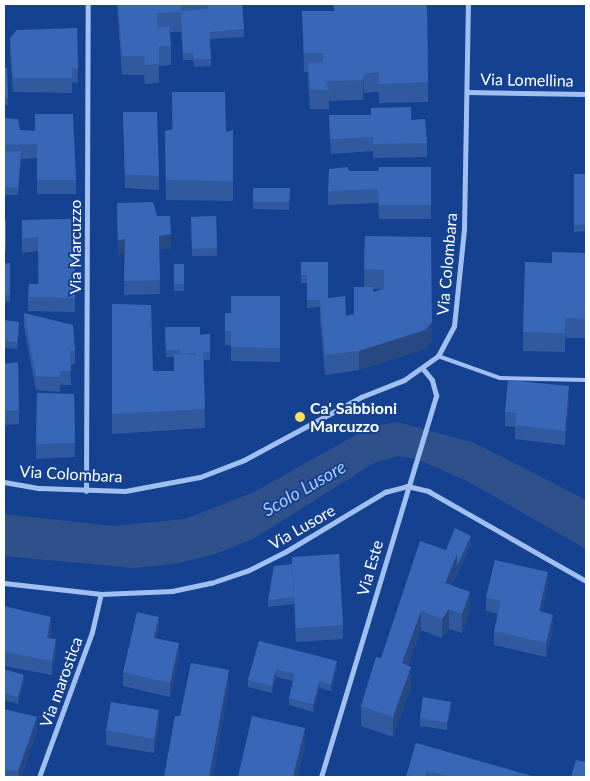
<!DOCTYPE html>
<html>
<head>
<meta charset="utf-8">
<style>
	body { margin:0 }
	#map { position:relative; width:590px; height:781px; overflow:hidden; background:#154191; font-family:Lato,sans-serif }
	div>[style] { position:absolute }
	.water>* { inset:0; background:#30508c }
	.service>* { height:4px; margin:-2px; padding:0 2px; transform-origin:2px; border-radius:2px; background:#a2bff1 }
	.minor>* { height:5px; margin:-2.5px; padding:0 2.5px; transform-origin:2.5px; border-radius:2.5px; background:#a2bff1 }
	.wall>* { inset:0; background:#31599e }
	.shaded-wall>* { inset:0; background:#284881 }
	.building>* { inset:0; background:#3967b8 }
	.dots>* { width:14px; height:14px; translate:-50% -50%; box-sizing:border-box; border:2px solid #154191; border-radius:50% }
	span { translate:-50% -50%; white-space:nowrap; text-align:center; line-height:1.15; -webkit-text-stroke:4px #154191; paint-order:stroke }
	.street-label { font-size:16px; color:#fff }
	.poi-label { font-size:16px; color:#fff; font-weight:700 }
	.left { translate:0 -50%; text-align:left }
	.water-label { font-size:18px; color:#aecaf8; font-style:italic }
	.frame { position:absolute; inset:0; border:5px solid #fff; pointer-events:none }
</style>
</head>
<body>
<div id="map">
	<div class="water">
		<div style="clip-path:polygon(397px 422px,475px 443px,586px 500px,586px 549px,469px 482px,417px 459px,398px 456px,374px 463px,253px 539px,215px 554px,175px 564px,134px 568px,4px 556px,4px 514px,114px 526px,185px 519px,252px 493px,370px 427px)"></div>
	</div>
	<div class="service">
		<div style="left:438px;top:356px;width:66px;rotate:19.5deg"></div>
		<div style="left:500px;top:378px;width:86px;rotate:1.3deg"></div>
	</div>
	<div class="minor">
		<div style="left:467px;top:92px;width:119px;rotate:1deg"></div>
		<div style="left:4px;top:482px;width:36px;rotate:10deg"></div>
		<div style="left:39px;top:488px;width:86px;rotate:2deg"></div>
		<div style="left:125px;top:491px;width:76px;rotate:-10.6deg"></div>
		<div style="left:200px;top:477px;width:47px;rotate:-21.1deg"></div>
		<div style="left:244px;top:460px;width:133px;rotate:-28.3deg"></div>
		<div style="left:361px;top:397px;width:46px;rotate:-21.6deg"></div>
		<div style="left:404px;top:380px;width:42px;rotate:-35.2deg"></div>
		<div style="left:438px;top:356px;width:34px;rotate:-62deg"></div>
		<div style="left:454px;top:326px;width:98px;rotate:-84.1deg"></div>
		<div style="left:464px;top:229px;width:225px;rotate:-89deg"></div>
		<div style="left:86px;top:491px;width:487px;rotate:-89.8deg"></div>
		<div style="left:4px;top:583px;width:98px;rotate:6.5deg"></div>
		<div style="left:101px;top:594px;width:71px;rotate:-2.4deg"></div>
		<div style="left:172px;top:591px;width:40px;rotate:-12deg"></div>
		<div style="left:211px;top:583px;width:40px;rotate:-18.9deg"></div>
		<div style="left:249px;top:570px;width:40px;rotate:-26.6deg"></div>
		<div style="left:285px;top:552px;width:117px;rotate:-31deg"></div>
		<div style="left:385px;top:492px;width:23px;rotate:-15deg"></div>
		<div style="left:407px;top:486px;width:22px;rotate:13deg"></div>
		<div style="left:428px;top:491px;width:182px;rotate:29.7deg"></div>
		<div style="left:39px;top:777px;width:154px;rotate:-69.9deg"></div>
		<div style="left:92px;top:632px;width:39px;rotate:-77deg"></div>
		<div style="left:321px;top:777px;width:399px;rotate:-73.2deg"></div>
		<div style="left:436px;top:395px;width:16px;rotate:-105deg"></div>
		<div style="left:432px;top:380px;width:14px;rotate:-129deg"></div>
	</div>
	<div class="wall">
		<div style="clip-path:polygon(117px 4px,242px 4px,244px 37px,210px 39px,211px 66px,194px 67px,193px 60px,183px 60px,181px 29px,181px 32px,169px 32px,171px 46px,171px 65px,159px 66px,159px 83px,145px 84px,144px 75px,122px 75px)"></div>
		<div style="clip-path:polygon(333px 4px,427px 4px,428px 102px,379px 103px,379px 92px,364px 93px,363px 100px,329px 101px,329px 109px,310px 109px,308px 82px,308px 72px,304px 72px,302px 11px,334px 11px)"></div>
		<div style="clip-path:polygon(77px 28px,78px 83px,72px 82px,72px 93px,13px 92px,10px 52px,10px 38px)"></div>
		<div style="clip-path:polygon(4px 68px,7px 68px,8px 105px,4px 105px)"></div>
		<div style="clip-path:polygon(172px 92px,226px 132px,233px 130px,233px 201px,166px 200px,165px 131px,172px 130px)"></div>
		<div style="clip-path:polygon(371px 108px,411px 120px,427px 143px,427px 157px,373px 158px,373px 151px,331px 154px,329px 129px,329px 115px,371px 115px)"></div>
		<div style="clip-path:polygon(123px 112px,159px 176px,159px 190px,125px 188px)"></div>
		<div style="clip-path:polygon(4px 118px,20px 130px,35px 131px,76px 180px,76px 194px,37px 194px,37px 158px,21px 159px,18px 195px,4px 195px)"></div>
		<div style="clip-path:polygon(431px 167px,431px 219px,379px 219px,378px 203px,328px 205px,328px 191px,349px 171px,378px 171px)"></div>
		<div style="clip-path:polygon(574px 174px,586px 174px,586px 231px,574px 232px)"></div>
		<div style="clip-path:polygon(253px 188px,290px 188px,289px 210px,253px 209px)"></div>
		<div style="clip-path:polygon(117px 203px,157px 216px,171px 248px,159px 250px,160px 294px,124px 295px,125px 253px,118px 255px)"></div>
		<div style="clip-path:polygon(216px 216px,217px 256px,192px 256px,191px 217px)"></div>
		<div style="clip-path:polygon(74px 219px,75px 312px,28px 311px,28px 297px,38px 284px,38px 251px,22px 253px,22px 220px)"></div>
		<div style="clip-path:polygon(4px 220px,6px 227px,6px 252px,4px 252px)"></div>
		<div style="clip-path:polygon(evenodd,365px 236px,432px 341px,425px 349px,359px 370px,325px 375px,320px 318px,320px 307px,307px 308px,307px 283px,301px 283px,301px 262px,328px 298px,346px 316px,354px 314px,354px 287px,364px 287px,365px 236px,373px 289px,384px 289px,373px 292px,373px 289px)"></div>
		<div style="clip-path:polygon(586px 253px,586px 338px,565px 338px,565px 352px,523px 351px,523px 332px,552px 263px)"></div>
		<div style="clip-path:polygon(10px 263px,10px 302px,4px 301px,4px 264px)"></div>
		<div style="clip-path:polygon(174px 264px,184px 264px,184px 291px,174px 291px)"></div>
		<div style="clip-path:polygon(280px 296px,280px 362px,231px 361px,231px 345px,225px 345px,225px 313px,231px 313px)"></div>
		<div style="clip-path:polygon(112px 304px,153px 371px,174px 371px,174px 357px,166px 357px,165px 327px,200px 335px,210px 334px,210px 360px,203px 360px,205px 428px,112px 434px)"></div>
		<div style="clip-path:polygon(24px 313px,75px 350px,75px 364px,70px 365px,71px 385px,60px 385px,60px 392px,36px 390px,24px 327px)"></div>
		<div style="clip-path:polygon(4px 320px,19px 329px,17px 349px,4px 348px)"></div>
		<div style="clip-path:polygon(4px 364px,19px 410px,19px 424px,4px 425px)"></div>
		<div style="clip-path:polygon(37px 393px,74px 394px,75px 457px,36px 459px)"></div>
		<div style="clip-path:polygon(569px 400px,565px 445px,515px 439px,515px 427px,505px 426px,505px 412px)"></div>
		<div style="clip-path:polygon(471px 544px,452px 585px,470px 611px,462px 633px,449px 629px,442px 638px,421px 630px,408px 665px,411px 686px,393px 737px,361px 726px,361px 706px,446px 550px)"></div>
		<div style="clip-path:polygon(292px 557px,343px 625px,343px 639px,296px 642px,294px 604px,268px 607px,268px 600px,292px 564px)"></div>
		<div style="clip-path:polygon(548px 587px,542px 612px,553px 629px,546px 657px,494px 645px,494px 631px,498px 614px,486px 611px,486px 597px)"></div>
		<div style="clip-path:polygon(4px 606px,51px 631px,50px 638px,56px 653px,52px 675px,4px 666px)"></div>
		<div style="clip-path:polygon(159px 631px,157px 638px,179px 657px,170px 697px,123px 686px,123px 672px)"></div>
		<div style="clip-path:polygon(259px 641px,337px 668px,331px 691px,320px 688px,313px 712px,289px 705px,289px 698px,293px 681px,276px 677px,272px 693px,248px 687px,248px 680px)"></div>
		<div style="clip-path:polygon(4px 669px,24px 682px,18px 704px,4px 700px)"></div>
		<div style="clip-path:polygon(4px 709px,37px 731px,21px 777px,4px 777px)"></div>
		<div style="clip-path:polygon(451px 709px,447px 730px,420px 726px,420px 718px)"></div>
		<div style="clip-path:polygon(159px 724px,154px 753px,106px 745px,106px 730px)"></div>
		<div style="clip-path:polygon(416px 743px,535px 777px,406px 777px)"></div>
	</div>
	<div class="shaded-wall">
		<div style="clip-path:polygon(364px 74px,364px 93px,363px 100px,363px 80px)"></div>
		<div style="clip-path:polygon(21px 151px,21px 159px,18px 195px,18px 188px)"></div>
		<div style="clip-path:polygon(171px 234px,171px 248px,159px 250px,159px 236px)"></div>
		<div style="clip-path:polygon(125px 239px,125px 253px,118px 255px,118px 240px)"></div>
		<div style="clip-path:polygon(432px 322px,432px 341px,425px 349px,359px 370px,359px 351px)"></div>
		<div style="clip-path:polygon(569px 386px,569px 400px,565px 445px,565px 431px)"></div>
		<div style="clip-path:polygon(471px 536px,471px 544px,457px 573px,445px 602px,445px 583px,457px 554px)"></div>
		<div style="clip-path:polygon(548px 572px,548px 587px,539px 626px,539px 611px)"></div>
		<div style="clip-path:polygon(470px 592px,470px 611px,462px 633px,462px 614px)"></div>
		<div style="clip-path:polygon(449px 609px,449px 629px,442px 638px,442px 619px)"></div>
		<div style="clip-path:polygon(421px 611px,421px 630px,402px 682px,402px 663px)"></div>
		<div style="clip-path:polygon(553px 615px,553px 629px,546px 657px,546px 643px)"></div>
		<div style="clip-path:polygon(51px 617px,51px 631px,47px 652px,47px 638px)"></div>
		<div style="clip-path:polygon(159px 617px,159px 631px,154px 652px,154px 638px)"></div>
		<div style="clip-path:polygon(56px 639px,56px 653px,52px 675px,52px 661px)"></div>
		<div style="clip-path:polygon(179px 643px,179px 657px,170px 697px,170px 683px)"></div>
		<div style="clip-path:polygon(337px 661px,337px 668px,331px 691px,331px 684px)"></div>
		<div style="clip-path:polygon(411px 667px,411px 686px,393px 737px,393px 717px)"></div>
		<div style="clip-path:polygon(276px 669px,276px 677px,272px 693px,272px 686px)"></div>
		<div style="clip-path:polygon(229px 670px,229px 690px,213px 777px,209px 777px)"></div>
		<div style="clip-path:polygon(24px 675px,24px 682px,18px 704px,18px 697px)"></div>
		<div style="clip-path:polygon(320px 681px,320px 688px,313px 712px,313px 704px)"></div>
		<div style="clip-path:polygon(451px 702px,451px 709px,447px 730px,447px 723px)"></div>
		<div style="clip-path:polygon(159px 710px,159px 724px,154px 753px,154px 739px)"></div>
		<div style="clip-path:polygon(37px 717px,37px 731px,21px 777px,18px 777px,18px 771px)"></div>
		<div style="clip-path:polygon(305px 728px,305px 747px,298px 777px,293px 777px)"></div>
	</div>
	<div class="building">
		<div style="clip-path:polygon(118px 4px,181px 4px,181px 12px,157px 13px,158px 28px,169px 26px,171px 46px,159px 46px,159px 64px,145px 65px,144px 56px,122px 56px)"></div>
		<div style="clip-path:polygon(214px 4px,242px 4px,244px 29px,209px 32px,211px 59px,194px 59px,193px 53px,183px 53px,181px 11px,208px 9px,208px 5px)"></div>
		<div style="clip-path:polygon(334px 4px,427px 4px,428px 82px,379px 84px,379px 72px,364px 74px,363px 80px,326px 81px,329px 90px,310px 89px,308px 63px,323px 62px,323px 53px,304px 53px,302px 11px,335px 11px)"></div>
		<div style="clip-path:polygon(77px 28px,78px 69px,72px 68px,72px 78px,13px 78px,10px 38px,17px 30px)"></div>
		<div style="clip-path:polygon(4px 68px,7px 68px,8px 98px,4px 98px)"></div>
		<div style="clip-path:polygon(172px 92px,225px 92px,226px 132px,233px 130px,233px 181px,166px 180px,165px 131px,173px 129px)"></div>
		<div style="clip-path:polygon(411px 107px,411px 120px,425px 119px,427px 143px,373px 144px,373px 137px,331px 139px,329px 115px,371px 115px,371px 108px)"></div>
		<div style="clip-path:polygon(123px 112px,157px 112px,159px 176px,125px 174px)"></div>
		<div style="clip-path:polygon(35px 114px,73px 114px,76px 180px,37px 180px,37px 144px,4px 145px,4px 118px,18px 119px,20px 130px,35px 131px)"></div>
		<div style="clip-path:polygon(21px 151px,18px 188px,4px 187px,4px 152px)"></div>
		<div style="clip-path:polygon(348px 167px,349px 171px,378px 171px,379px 167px,431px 167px,431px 205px,379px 205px,378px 189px,328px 191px,329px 169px)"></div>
		<div style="clip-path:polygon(574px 174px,586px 174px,586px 224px,574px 225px)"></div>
		<div style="clip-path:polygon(253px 188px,290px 188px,289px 202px,253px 202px)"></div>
		<div style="clip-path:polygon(153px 202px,157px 216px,170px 216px,171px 234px,159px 236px,160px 280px,124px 281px,125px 239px,118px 240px,117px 203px)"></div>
		<div style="clip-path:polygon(216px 216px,217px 248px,192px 249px,191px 217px)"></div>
		<div style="clip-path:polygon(74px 219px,75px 298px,28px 297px,29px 284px,39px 284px,38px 237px,22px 239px,22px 220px)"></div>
		<div style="clip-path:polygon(4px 220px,6px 220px,6px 244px,4px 244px)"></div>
		<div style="clip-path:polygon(365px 236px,431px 237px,432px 322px,425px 330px,359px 351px,325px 355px,320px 299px,345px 296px,346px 316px,354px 314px,354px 287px,373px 287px,373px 292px,384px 289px,384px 270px,364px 269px)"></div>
		<div style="clip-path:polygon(552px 252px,586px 253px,586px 319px,565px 318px,565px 333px,523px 332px,525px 262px,552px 263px)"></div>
		<div style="clip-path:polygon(301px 262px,328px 262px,328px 298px,320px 299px,320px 300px,307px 300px,307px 275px,301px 275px)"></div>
		<div style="clip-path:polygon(10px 263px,10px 295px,4px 294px,4px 264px)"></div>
		<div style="clip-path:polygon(174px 264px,184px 264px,184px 284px,174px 284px)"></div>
		<div style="clip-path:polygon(231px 296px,280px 296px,280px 348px,231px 347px,231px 331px,225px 331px,225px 313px,231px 313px)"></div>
		<div style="clip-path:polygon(112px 304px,151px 305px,153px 371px,174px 371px,174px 354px,196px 355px,196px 347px,203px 347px,205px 409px,112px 414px)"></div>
		<div style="clip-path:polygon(24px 313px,73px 325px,75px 350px,70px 351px,71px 371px,60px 371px,60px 377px,36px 376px)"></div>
		<div style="clip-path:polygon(4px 320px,19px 322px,17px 342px,4px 341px)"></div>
		<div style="clip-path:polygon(165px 327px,200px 327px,200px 335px,210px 334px,210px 352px,203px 353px,203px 347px,196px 347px,196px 353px,181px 354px,180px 350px,166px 350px)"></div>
		<div style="clip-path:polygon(18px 362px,19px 410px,4px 411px,4px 364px)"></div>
		<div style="clip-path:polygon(508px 380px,569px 386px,565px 431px,515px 425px,517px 413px,505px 412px)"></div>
		<div style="clip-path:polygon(37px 393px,74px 394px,75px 443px,36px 444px)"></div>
		<div style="clip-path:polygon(455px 528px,471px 536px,457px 566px,457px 554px,446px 550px)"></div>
		<div style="clip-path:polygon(420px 541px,457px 554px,445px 583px,470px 592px,462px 614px,449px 609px,442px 619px,421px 611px,402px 663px,411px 667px,393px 717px,361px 706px,376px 657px,381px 658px)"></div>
		<div style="clip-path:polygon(339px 554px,343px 625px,296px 628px,292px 557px)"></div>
		<div style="clip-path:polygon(495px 560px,548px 572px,539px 611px,553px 615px,546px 643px,494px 631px,501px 601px,486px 597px)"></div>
		<div style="clip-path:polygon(292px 564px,294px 597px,268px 600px,274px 566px)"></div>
		<div style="clip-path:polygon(4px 606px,51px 617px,47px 638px,56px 639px,52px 661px,4px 652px)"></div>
		<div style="clip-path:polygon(137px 612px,159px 617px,154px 638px,179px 643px,170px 683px,123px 672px)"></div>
		<div style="clip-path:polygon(259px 641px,337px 661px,331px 684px,320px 681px,313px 704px,289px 698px,295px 674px,276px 669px,272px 686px,248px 680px)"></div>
		<div style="clip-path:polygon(191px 663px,229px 670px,209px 777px,164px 777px,175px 716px,180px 716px)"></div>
		<div style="clip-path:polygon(4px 669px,24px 675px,18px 697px,4px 693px)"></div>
		<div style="clip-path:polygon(423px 697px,451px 702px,447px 723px,420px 718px)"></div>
		<div style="clip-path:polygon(111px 702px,159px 710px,154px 739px,106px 730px)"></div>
		<div style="clip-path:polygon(4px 709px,37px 717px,18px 771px,4px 769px)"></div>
		<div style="clip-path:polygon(252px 716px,305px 728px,293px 777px,238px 777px)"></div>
		<div style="clip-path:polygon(416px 743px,535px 777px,450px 777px,427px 771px,425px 777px,406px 777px)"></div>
		<div style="clip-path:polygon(576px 760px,586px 762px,586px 777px,571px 777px)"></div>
	</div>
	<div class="dots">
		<div style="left:300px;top:417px;background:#ffdf62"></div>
	</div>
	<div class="street-label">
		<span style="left:527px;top:80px;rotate:1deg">Via Lomellina</span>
		<span style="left:75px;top:247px;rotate:-90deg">Via Marcuzzo</span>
		<span style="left:447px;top:264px;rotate:-85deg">Via Colombara</span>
		<span style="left:71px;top:474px;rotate:3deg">Via Colombara</span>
		<span style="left:302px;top:527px;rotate:-30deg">Via Lusore</span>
		<span style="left:370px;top:568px;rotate:-74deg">Via Este</span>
		<span style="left:61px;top:682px;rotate:-70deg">Via marostica</span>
	</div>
	<div class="poi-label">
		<span class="left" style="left:310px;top:417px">Ca' Sabbioni<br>Marcuzzo</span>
	</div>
	<div class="water-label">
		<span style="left:304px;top:488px;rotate:-30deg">Scolo Lusore</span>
	</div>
	<div class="frame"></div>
</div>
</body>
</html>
